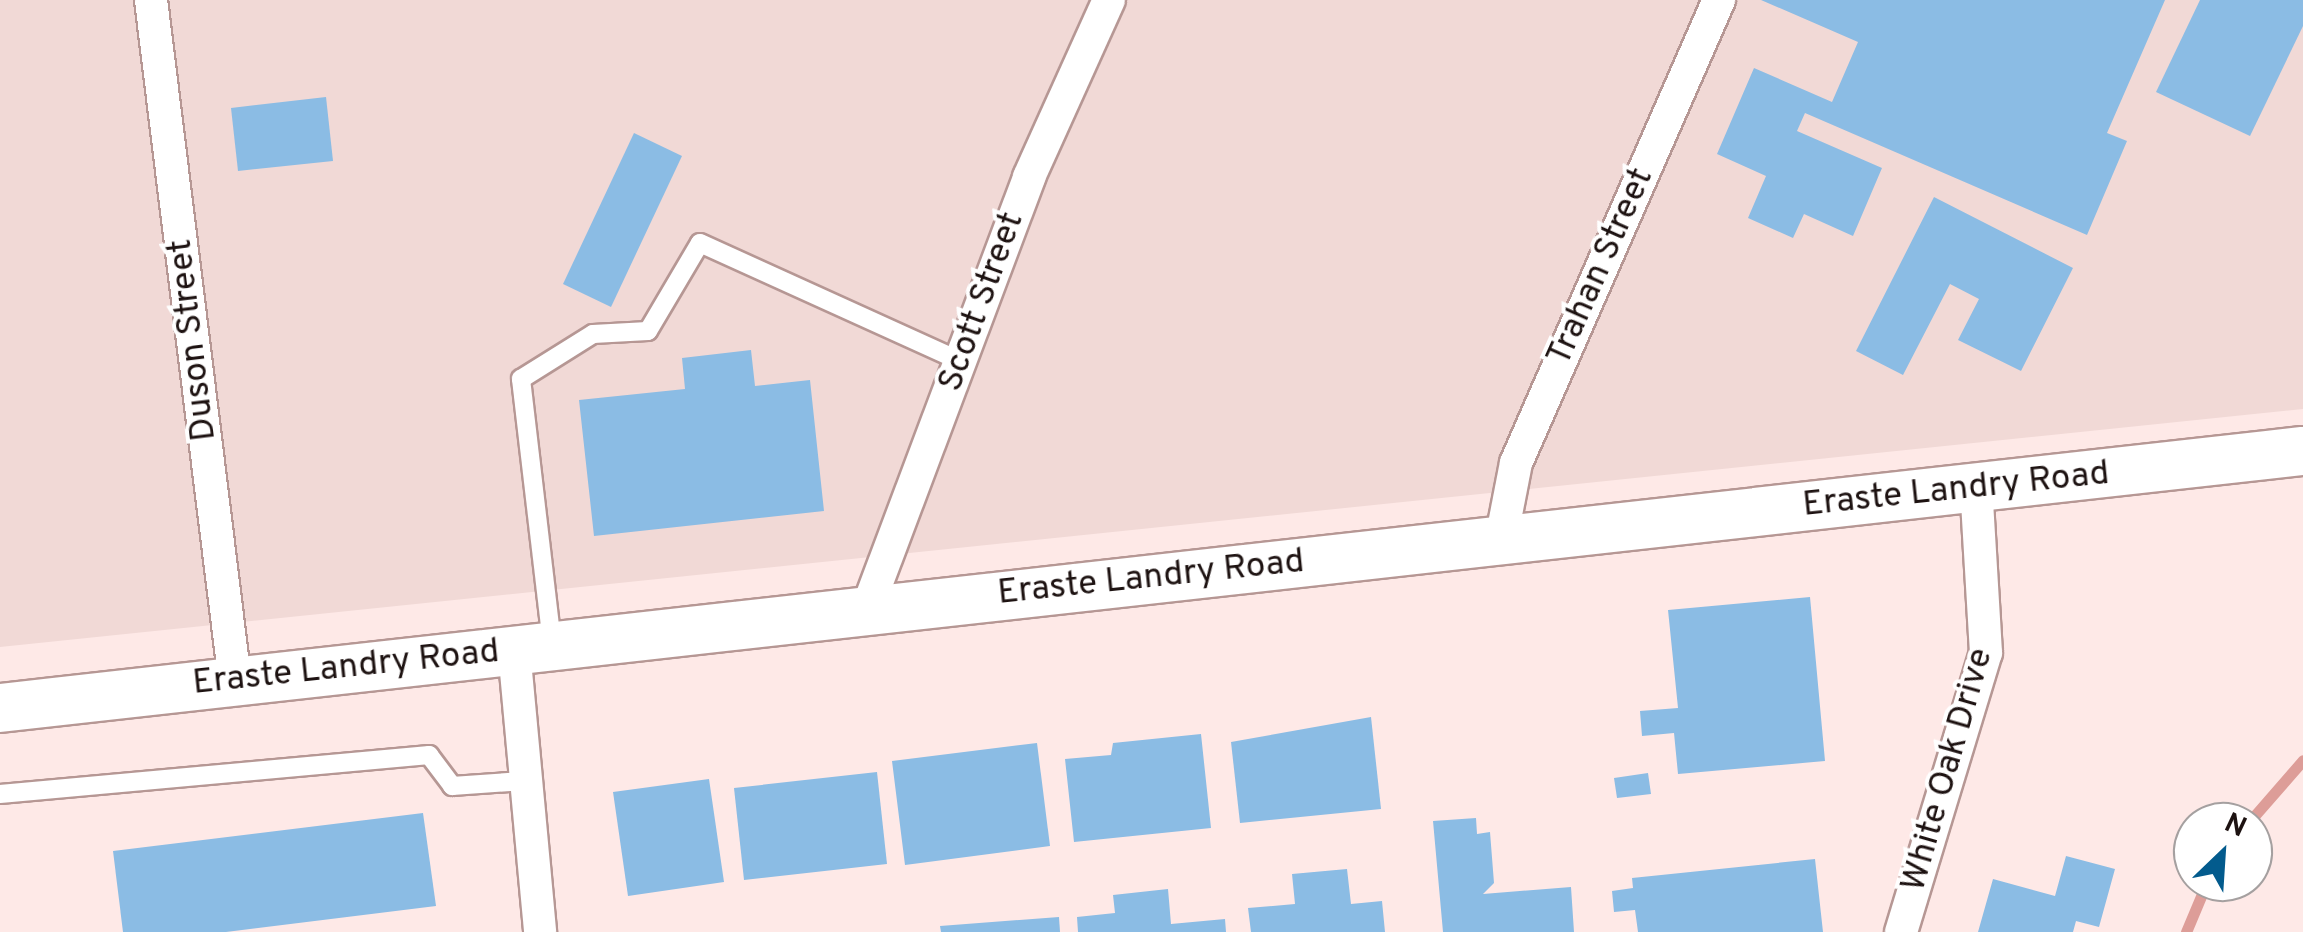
<!DOCTYPE html>
<html>
<head>
<meta charset="utf-8">
<style>
	body { margin:0 }
	#map { position:relative; width:2303px; height:932px; overflow:hidden; background:#fee9e7; font-family:Overpass,sans-serif }
	div>[style] { position:absolute }
	.built>* { inset:0; background:#f1d9d6 }
	.stream>* { height:11px; margin:-5.5px; padding:0 5.5px; transform-origin:5.5px; border-radius:5.5px; background:#dd9d98 }
	.building>* { inset:0; background:#8bbce4 }
	.roads { filter:drop-shadow(2px 0 #b69794) drop-shadow(-2px 0 #b69794) drop-shadow(0 2px #b69794) drop-shadow(0 -2px #b69794) }
	.lane>* { height:18px; margin:-9px; padding:0 9px; transform-origin:9px; border-radius:9px; background:#fff }
	.street>* { height:32px; margin:-16px; padding:0 16px; transform-origin:16px; border-radius:16px; background:#fff }
	.secondary>* { height:48px; margin:-24px; padding:0 24px; transform-origin:24px; border-radius:24px; background:#fff }
	span { translate:-50% -50%; white-space:nowrap; text-align:center; line-height:1.15; -webkit-text-stroke:8px #fff; paint-order:stroke }
	.street-label { font-size:35px; color:#1d1211 }
	.north { position:absolute; left:2173px; top:802px; width:100px; height:100px; box-sizing:border-box; background:#fff; border:2px solid #a5a0a0; border-radius:50%; rotate:25deg; font-size:28px; font-weight:700; line-height:40px; text-align:center; color:#1d1211 }
	.north::after { content:''; display:block; margin:auto; width:35px; height:45px; background:#035b8d; clip-path:polygon(50% 0,100% 100%,50% 72%,0 100%) }
</style>
</head>
<body>
<div id="map">
	<div class="built">
		<div style="clip-path:polygon(0 0,2303px 0,2303px 409px,0 647px)"></div>
	</div>
	<div class="stream">
		<div style="left:2249px;top:822px;width:82px;rotate:-48.9deg"></div>
		<div style="left:2186px;top:932px;width:54px;rotate:-67.2deg"></div>
	</div>
	<div class="building">
		<div style="clip-path:polygon(1761px 0,2165px 0,2107px 133px,2127px 141px,2087px 235px,1805px 113px,1797px 131px,1882px 168px,1853px 236px,1804px 214px,1793px 238px,1748px 218px,1766px 176px,1717px 154px,1754px 68px,1832px 102px,1858px 42px)"></div>
		<div style="clip-path:polygon(2200px 0,2303px 0,2303px 26px,2250px 136px,2156px 92px)"></div>
		<div style="clip-path:polygon(326px 97px,333px 161px,238px 171px,231px 108px)"></div>
		<div style="clip-path:polygon(634px 133px,682px 156px,611px 307px,563px 284px)"></div>
		<div style="clip-path:polygon(1934px 197px,2073px 268px,2021px 371px,1958px 340px,1979px 299px,1950px 284px,1903px 375px,1856px 351px)"></div>
		<div style="clip-path:polygon(751px 350px,755px 386px,810px 380px,824px 511px,594px 536px,579px 400px,685px 389px,682px 358px)"></div>
		<div style="clip-path:polygon(1810px 597px,1825px 761px,1678px 774px,1674px 733px,1642px 736px,1640px 711px,1678px 708px,1668px 610px)"></div>
		<div style="clip-path:polygon(1371px 717px,1381px 809px,1240px 823px,1231px 742px)"></div>
		<div style="clip-path:polygon(1201px 734px,1211px 828px,1074px 842px,1065px 759px,1111px 755px,1113px 743px)"></div>
		<div style="clip-path:polygon(1037px 743px,1050px 846px,905px 865px,892px 761px)"></div>
		<div style="clip-path:polygon(877px 772px,887px 864px,744px 880px,734px 788px)"></div>
		<div style="clip-path:polygon(1648px 773px,1651px 794px,1617px 798px,1614px 778px)"></div>
		<div style="clip-path:polygon(709px 779px,724px 882px,628px 896px,613px 792px)"></div>
		<div style="clip-path:polygon(423px 813px,436px 906px,226px 932px,123px 932px,113px 851px)"></div>
		<div style="clip-path:polygon(1476px 818px,1477px 834px,1490px 832px,1494px 883px,1483px 894px,1571px 887px,1574px 932px,1443px 932px,1433px 821px)"></div>
		<div style="clip-path:polygon(2066px 856px,2115px 869px,2099px 927px,2076px 921px,2073px 932px,1978px 932px,1993px 879px,2055px 896px)"></div>
		<div style="clip-path:polygon(1815px 859px,1823px 932px,1638px 932px,1635px 910px,1614px 912px,1612px 891px,1633px 888px,1632px 878px)"></div>
		<div style="clip-path:polygon(1347px 869px,1351px 904px,1382px 901px,1385px 932px,1251px 932px,1248px 908px,1295px 904px,1292px 874px)"></div>
		<div style="clip-path:polygon(1168px 889px,1171px 924px,1225px 919px,1226px 932px,1078px 932px,1077px 917px,1115px 913px,1113px 895px)"></div>
		<div style="clip-path:polygon(1059px 917px,1060px 932px,941px 932px,940px 926px)"></div>
	</div>
	<div class="roads">
		<div class="lane">
			<div style="left:552px;top:643px;width:266px;rotate:-96.7deg"></div>
			<div style="left:521px;top:379px;width:85px;rotate:-32deg"></div>
			<div style="left:593px;top:334px;width:55px;rotate:-3.1deg"></div>
			<div style="left:648px;top:331px;width:102px;rotate:-59.4deg"></div>
			<div style="left:700px;top:243px;width:286px;rotate:24.4deg"></div>
			<div style="left:0;top:794px;width:431px;rotate:-5.2deg"></div>
			<div style="left:429px;top:755px;width:39px;rotate:53deg"></div>
			<div style="left:452px;top:786px;width:72px;rotate:-4deg"></div>
		</div>
		<div class="street">
			<div style="left:151px;top:0;width:686px;rotate:82.97deg"></div>
			<div style="left:1501px;top:540px;width:78px;rotate:-79deg"></div>
			<div style="left:1516px;top:463px;width:506px;rotate:-66.33deg"></div>
			<div style="left:867px;top:609px;width:461px;rotate:-69.4deg"></div>
			<div style="left:1029px;top:177px;width:194px;rotate:-65.7deg"></div>
			<div style="left:514px;top:650px;width:283px;rotate:84.7deg"></div>
			<div style="left:1901px;top:932px;width:292px;rotate:-73.1deg"></div>
			<div style="left:1986px;top:653px;width:166px;rotate:-93.4deg"></div>
		</div>
		<div class="secondary">
			<div style="left:0;top:708px;width:2317px;rotate:-6.37deg"></div>
		</div>
	</div>
	<div class="street-label">
		<span style="left:1601px;top:267px;rotate:-66deg">Trahan Street</span>
		<span style="left:982px;top:302px;rotate:-70deg">Scott Street</span>
		<span style="left:193px;top:340px;rotate:-97deg">Duson Street</span>
		<span style="left:1956px;top:490px;rotate:-6deg">Eraste Landry Road</span>
		<span style="left:1151px;top:578px;rotate:-6deg">Eraste Landry Road</span>
		<span style="left:346px;top:668px;rotate:-6deg">Eraste Landry Road</span>
		<span style="left:1948px;top:770px;rotate:-74deg">White Oak Drive</span>
	</div>
	<div class="north">N</div>
</div>
</body>
</html>
